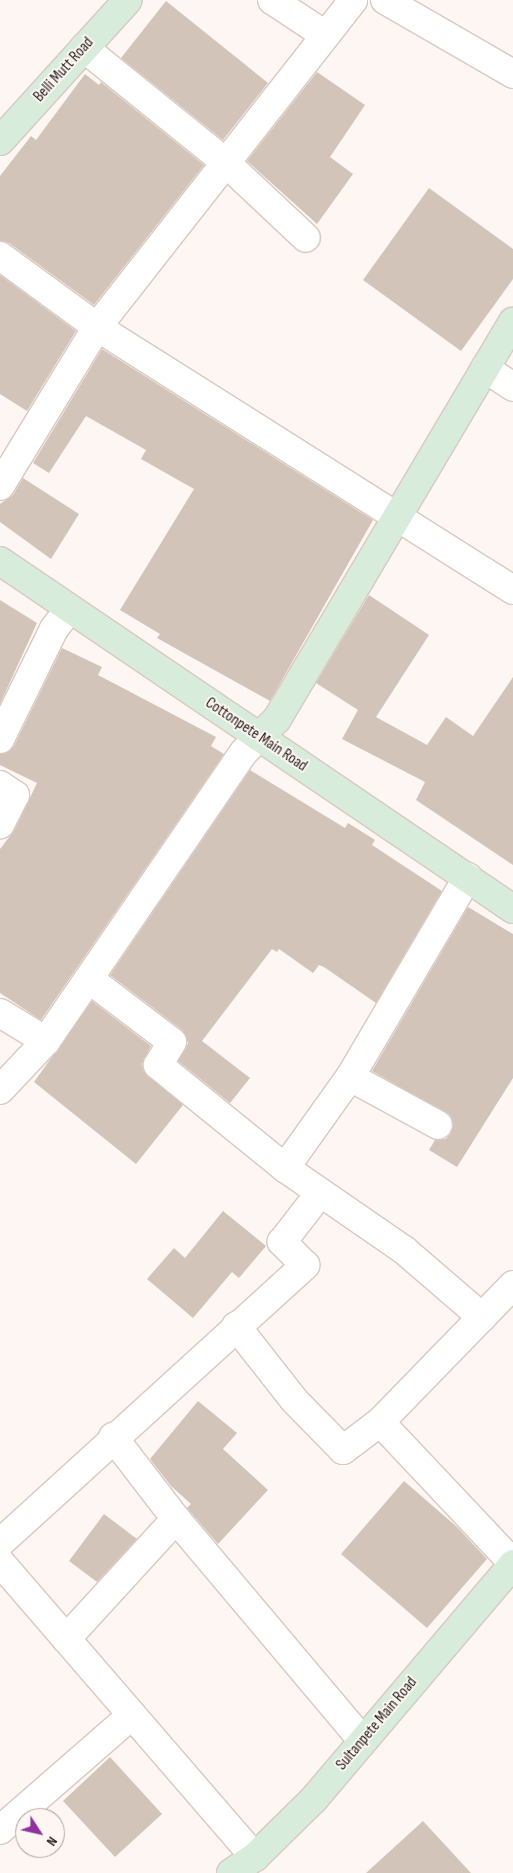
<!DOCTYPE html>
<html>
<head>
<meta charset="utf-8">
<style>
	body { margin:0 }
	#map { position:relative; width:513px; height:1873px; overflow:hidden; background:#fdf6f2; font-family:"Sofia Sans Condensed",sans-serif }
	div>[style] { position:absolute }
	.building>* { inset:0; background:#d3c4ba }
	.roads { filter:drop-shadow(1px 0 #d9c9bf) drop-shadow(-1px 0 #d9c9bf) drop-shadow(0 1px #d9c9bf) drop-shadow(0 -1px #d9c9bf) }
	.street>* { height:28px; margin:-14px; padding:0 14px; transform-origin:14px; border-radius:14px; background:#fff }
	.secondary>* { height:28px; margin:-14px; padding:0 14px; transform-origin:14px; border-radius:14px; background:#d8ecdb }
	span { translate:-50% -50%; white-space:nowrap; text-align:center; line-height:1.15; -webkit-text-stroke:4px #fdf6f2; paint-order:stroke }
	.street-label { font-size:16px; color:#211c18 }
	.north { position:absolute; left:15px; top:1808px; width:50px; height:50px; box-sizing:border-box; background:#fdf6f2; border:1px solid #a59f9b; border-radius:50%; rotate:125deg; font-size:14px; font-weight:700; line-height:20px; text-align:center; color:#211c18 }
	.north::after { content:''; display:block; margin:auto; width:18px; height:22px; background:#8e339e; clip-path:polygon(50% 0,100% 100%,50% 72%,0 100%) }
</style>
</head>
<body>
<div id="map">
	<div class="building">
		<div style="clip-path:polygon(166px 1px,268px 83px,223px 140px,121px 58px)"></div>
		<div style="clip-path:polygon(317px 72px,365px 105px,330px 157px,353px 174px,317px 224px,247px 161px)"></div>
		<div style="clip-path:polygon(85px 74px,99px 85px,101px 82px,204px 165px,94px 305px,9px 243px,0 241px,0 176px,31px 136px,36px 140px)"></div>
		<div style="clip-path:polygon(429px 188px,513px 249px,513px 279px,461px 351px,363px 280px)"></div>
		<div style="clip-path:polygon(0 275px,76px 331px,27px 411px,0 394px)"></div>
		<div style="clip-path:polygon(102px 349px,373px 520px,270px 701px,157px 638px,160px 634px,120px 610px,194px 489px,141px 459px,146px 450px,86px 416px,49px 473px,33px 463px)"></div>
		<div style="clip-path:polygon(23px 478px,79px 514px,51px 559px,0 522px,0 504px,13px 495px)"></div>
		<div style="clip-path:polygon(369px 595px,429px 635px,376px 717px,427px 745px,446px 717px,473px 736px,513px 677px,513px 865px,416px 800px,425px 782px,342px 739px,358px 710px,316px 683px)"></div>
		<div style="clip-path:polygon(0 600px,37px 623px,0 704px)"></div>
		<div style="clip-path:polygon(62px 648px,102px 667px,98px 675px,216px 737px,211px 746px,224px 754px,41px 1020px,0 993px,0 849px,14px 831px,37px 783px,0 765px,0 754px,14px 746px)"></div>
		<div style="clip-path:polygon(250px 770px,345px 828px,348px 823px,375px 840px,372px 845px,442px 891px,376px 1003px,324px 967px,319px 965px,313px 973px,279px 949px,277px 952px,272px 949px,202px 1041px,250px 1078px,230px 1103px,178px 1061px,188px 1043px,182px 1030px,110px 975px)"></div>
		<div style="clip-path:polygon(468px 907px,513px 934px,513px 1078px,457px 1167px,429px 1150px,435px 1140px,446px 1139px,451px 1133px,451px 1116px,372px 1071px)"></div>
		<div style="clip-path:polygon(92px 1001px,151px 1046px,142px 1064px,144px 1072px,183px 1105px,136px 1164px,34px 1082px)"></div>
		<div style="clip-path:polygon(223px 1211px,266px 1246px,239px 1278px,232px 1272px,193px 1318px,147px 1279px,174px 1248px,185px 1258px)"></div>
		<div style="clip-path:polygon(198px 1401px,237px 1433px,223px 1449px,268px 1490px,218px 1544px,187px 1508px,191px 1504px,171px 1486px,150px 1459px)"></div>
		<div style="clip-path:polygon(404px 1481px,457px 1527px,487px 1559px,427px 1628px,341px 1554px)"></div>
		<div style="clip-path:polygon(104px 1514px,137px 1539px,97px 1582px,69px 1561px)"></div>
		<div style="clip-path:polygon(110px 1757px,162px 1814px,115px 1857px,63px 1801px)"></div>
		<div style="clip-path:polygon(423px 1821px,471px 1873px,366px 1873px)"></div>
	</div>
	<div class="roads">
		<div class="street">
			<div style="left:272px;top:0;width:64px;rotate:33.4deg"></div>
			<div style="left:385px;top:0;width:148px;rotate:30deg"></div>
			<div style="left:84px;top:48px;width:180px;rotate:38.9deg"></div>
			<div style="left:224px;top:161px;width:112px;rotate:43.2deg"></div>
			<div style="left:0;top:256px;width:120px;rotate:36.2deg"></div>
			<div style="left:97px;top:327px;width:492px;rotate:32.3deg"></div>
			<div style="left:485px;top:368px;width:34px;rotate:34deg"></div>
			<div style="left:0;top:486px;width:186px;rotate:-58.6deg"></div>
			<div style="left:97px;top:327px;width:415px;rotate:-51.9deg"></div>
			<div style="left:0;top:739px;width:123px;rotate:-63.9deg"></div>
			<div style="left:54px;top:629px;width:25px;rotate:-53deg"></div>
			<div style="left:0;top:785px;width:18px;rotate:34deg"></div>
			<div style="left:15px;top:795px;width:33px;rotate:117deg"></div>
			<div style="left:89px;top:979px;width:104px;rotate:37.2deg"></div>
			<div style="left:172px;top:1042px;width:27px;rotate:121deg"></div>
			<div style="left:158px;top:1065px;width:164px;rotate:39deg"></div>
			<div style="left:285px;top:1168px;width:145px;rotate:34.6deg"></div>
			<div style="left:404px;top:1250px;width:103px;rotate:40.7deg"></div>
			<div style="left:0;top:1013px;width:54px;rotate:31.3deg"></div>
			<div style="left:350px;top:1077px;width:100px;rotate:28.6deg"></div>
			<div style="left:0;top:1090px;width:67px;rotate:-46.8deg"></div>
			<div style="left:46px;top:1041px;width:350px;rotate:-55.6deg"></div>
			<div style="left:244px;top:752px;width:21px;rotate:-45deg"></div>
			<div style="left:285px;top:1168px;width:112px;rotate:-54.5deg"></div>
			<div style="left:350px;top:1077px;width:232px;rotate:-59.5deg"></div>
			<div style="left:236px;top:1326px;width:94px;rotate:51.9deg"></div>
			<div style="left:294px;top:1400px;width:70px;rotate:45.6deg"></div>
			<div style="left:343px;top:1450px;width:46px;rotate:-37.1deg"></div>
			<div style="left:380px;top:1422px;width:191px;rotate:-45.8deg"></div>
			<div style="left:380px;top:1422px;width:194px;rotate:46.7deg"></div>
			<div style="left:113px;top:1437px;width:103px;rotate:52.5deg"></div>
			<div style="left:176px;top:1519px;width:289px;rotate:49.9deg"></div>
			<div style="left:0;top:1543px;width:413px;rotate:-42.3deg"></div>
			<div style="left:305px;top:1265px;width:33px;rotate:-135deg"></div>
			<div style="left:282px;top:1242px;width:62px;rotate:-52.2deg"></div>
			<div style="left:0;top:1562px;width:390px;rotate:49.2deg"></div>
			<div style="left:66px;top:1639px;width:163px;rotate:-47.5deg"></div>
			<div style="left:0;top:1830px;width:175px;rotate:-41.1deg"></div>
		</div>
		<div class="secondary">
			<div style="left:0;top:141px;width:190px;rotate:-47.8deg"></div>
			<div style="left:0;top:561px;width:620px;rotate:34.15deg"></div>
			<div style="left:259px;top:737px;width:25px;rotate:-45deg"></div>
			<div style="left:277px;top:719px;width:462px;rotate:-59.3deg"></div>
			<div style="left:231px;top:1873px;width:29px;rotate:-34deg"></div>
			<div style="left:255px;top:1857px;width:83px;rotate:-44.5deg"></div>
			<div style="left:314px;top:1799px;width:308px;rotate:-49.7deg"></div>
		</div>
	</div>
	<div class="street-label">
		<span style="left:64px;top:70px;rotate:-48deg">Belli Mutt Road</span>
		<span style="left:256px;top:735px;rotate:34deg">Cottonpete Main Road</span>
		<span style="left:377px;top:1724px;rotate:-50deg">Sultanpete Main Road</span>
	</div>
	<div class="north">N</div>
</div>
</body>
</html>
